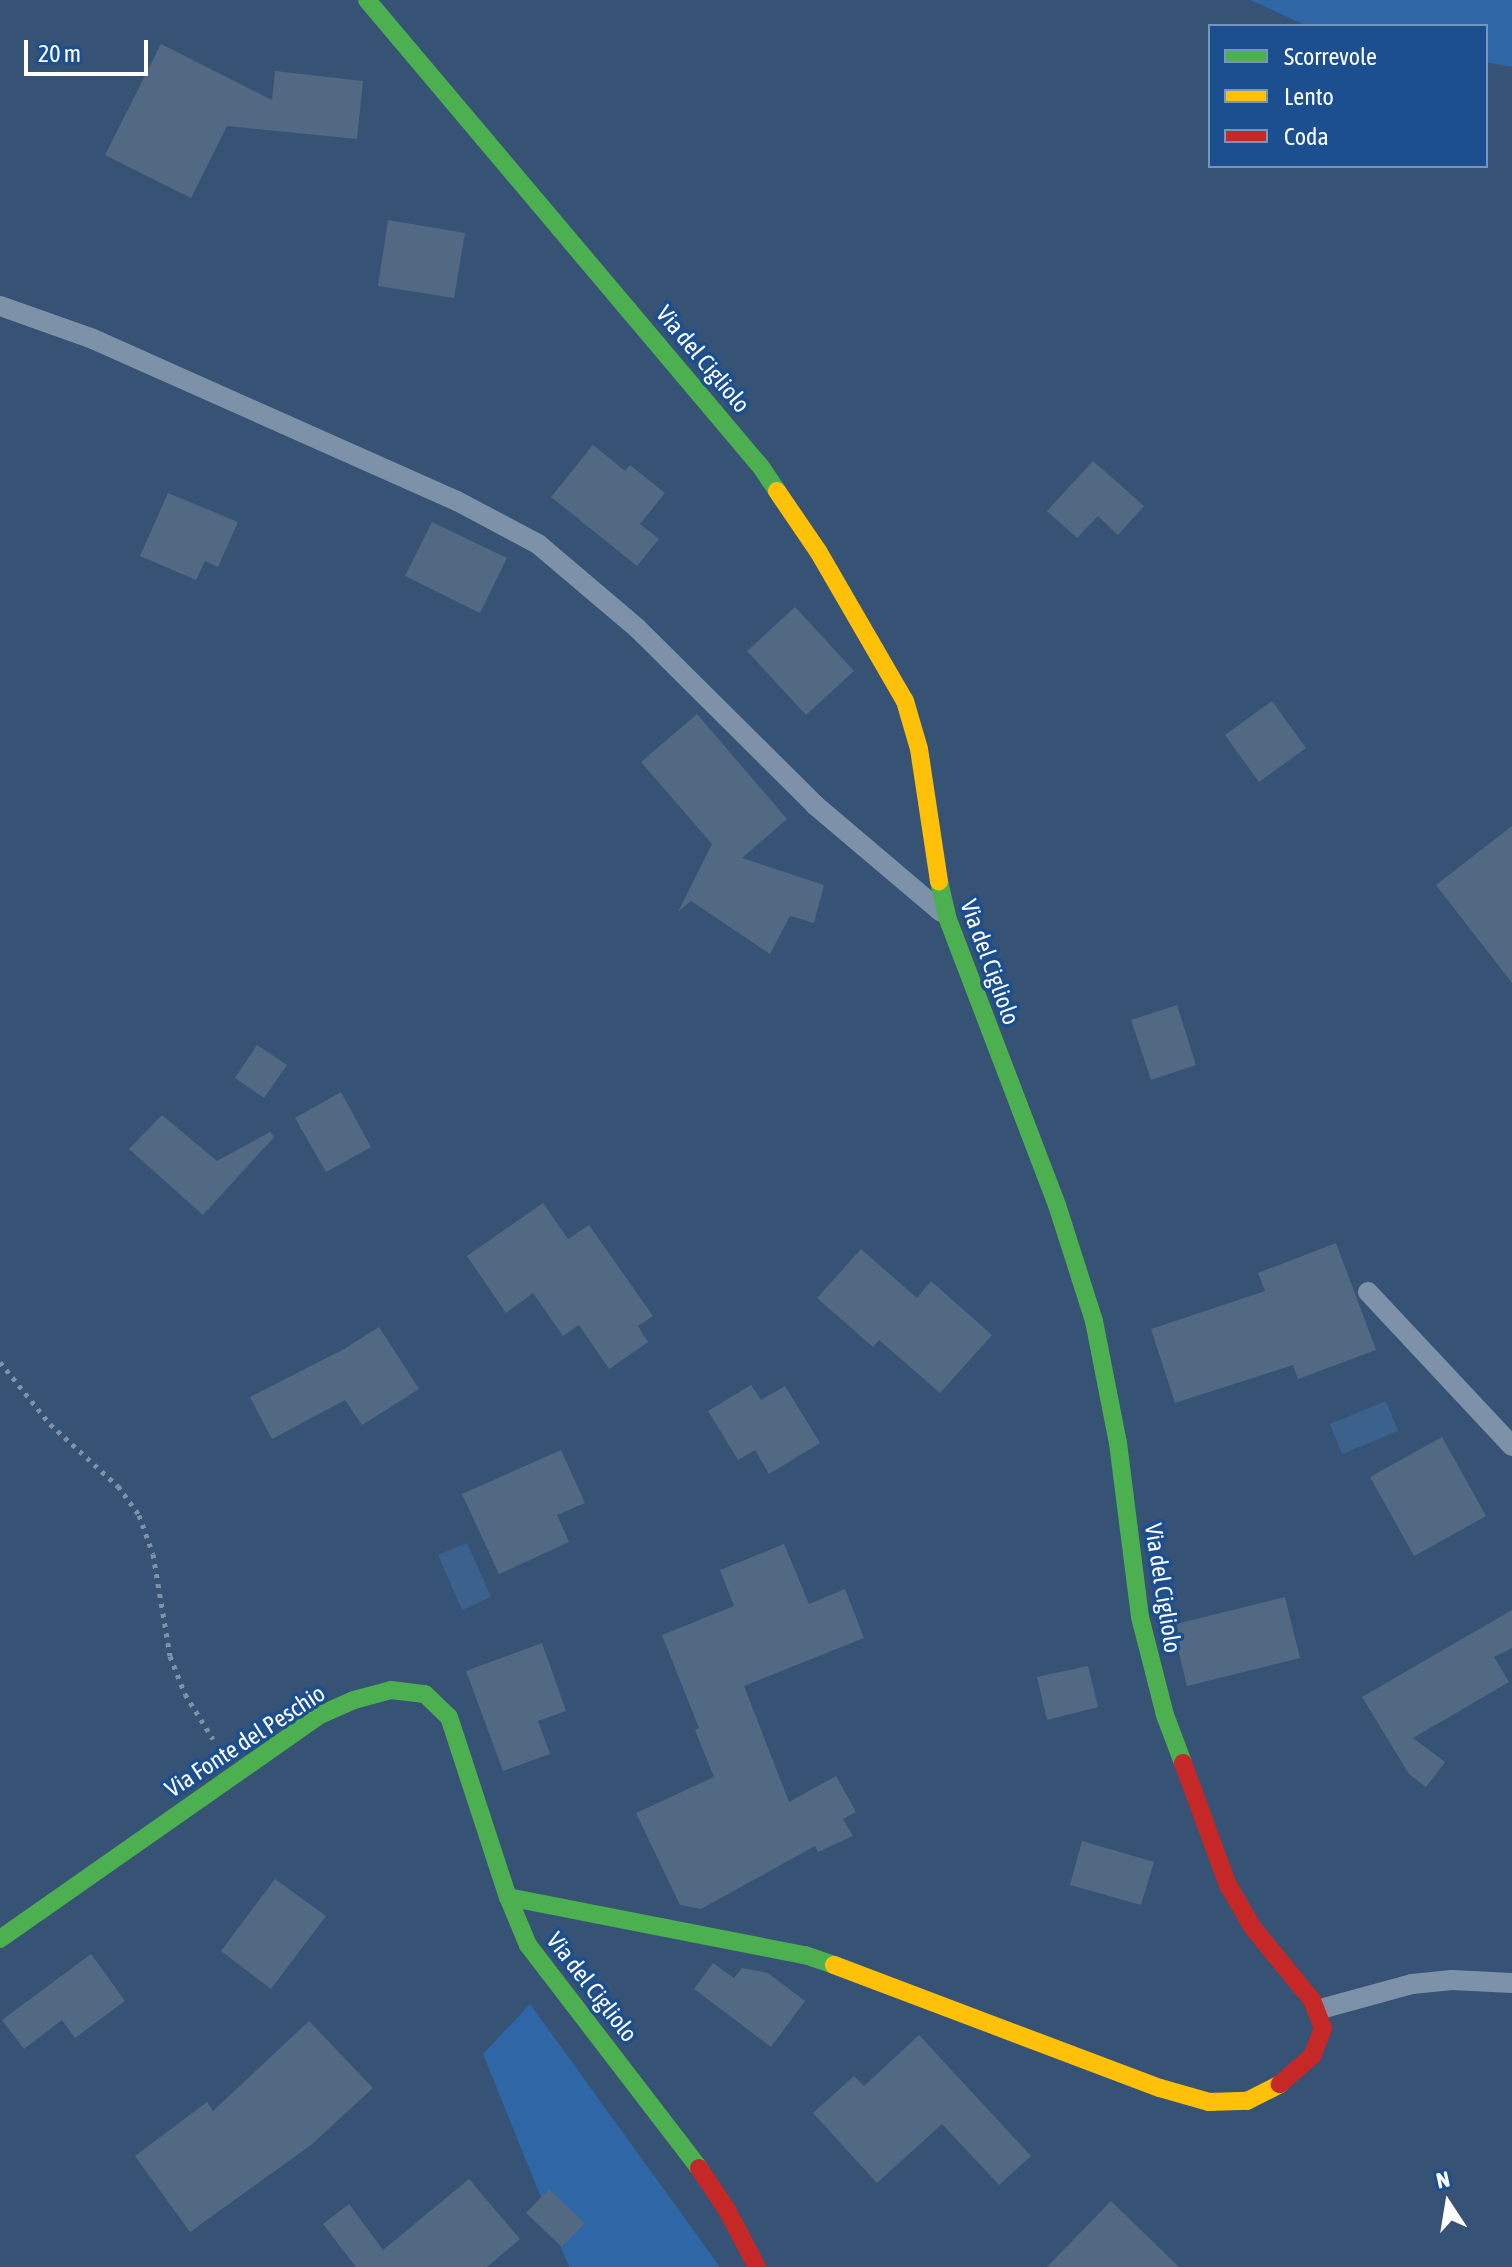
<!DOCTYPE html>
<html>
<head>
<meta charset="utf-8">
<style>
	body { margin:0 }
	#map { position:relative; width:1512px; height:2267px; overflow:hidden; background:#365274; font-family:"Asap Condensed",sans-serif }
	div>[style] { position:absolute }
	.green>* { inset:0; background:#2f66a5 }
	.water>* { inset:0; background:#3b618d }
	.building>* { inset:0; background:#526984 }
	.path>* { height:5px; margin-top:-2.5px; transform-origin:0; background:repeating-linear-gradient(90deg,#7d92a8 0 4px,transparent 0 10px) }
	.lane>* { height:20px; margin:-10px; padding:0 10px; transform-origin:10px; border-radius:10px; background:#7d92a8 }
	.fast>* { height:18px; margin:-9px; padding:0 9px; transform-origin:9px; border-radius:9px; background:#4caf50 }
	.slow>* { height:18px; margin:-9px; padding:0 9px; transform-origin:9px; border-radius:9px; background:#ffc107 }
	.jam>* { height:18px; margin:-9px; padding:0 9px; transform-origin:9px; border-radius:9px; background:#c62828 }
	span { translate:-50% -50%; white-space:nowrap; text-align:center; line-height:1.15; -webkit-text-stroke:7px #1b4f8f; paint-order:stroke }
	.street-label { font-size:24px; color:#fff }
	.legend { position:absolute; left:1208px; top:24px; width:280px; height:144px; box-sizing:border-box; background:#1b4f8f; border:2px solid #7695bc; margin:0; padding:10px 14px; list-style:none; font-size:24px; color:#fff }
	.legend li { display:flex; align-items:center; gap:16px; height:40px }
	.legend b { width:40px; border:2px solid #7695bc }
	.north { position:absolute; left:1408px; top:2163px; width:80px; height:80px; -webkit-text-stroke:6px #1b4f8f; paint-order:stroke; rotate:348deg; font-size:22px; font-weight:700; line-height:32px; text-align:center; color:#fff }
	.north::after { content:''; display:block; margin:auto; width:28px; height:36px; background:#fff; clip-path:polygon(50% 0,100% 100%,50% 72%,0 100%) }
	.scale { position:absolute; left:24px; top:40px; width:124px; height:36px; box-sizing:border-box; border:4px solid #fff; border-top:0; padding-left:10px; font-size:24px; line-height:28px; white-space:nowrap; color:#fff; -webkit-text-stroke:6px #1b4f8f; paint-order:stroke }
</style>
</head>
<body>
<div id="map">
	<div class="green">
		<div style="clip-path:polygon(1250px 0,1512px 0,1512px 67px,1486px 62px,1486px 26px,1307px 26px)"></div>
		<div style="clip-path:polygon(530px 2004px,720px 2267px,569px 2267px,483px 2054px)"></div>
	</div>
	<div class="water">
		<div style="clip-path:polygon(1386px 1401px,1398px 1431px,1342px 1454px,1330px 1424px)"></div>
		<div style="clip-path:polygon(467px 1543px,491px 1597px,462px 1610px,438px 1555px)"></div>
	</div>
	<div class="building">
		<div style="clip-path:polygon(161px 44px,272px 100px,275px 71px,363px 81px,357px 139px,227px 126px,191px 198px,105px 155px)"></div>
		<div style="clip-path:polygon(388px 220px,465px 233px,454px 298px,378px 286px)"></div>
		<div style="clip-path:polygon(593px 445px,625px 471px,630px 465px,665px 493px,640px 524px,659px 539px,637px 566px,551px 497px)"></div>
		<div style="clip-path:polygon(1093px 461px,1144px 506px,1118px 535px,1098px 516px,1077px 538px,1047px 511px)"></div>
		<div style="clip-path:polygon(168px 493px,238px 522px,218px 567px,205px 561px,196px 580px,140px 556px)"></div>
		<div style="clip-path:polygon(432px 522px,507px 558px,480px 613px,405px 576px)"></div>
		<div style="clip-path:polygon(795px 607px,854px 671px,806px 715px,747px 651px)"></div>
		<div style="clip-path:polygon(1272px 701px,1306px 748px,1259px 782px,1225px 735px)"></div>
		<div style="clip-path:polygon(697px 714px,787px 819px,742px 858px,824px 885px,814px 923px,790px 916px,770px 954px,691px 901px,678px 912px,712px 844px,641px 762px)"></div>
		<div style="clip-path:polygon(1512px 826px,1512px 983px,1436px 885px)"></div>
		<div style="clip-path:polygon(1177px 1005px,1196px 1065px,1151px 1080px,1131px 1020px)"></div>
		<div style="clip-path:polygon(257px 1045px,287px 1065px,264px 1098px,235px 1078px)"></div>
		<div style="clip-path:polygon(341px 1092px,371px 1147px,326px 1172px,295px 1118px)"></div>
		<div style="clip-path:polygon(162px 1115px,217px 1161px,270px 1132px,274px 1137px,203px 1215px,129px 1149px)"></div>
		<div style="clip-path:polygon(543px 1203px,568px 1239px,589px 1225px,653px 1316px,638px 1326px,648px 1342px,609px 1369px,579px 1325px,563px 1336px,533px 1293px,506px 1313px,467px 1256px)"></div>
		<div style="clip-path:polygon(1336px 1243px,1376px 1350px,1298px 1379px,1293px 1365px,1175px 1403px,1151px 1329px,1265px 1291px,1258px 1273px)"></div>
		<div style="clip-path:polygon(861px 1249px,917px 1298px,931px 1281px,992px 1335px,940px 1393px,879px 1340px,873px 1347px,817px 1298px)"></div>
		<div style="clip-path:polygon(379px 1327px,419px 1389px,362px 1425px,345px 1400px,272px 1439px,250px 1397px,344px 1349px)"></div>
		<div style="clip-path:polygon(751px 1385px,761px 1400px,785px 1386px,820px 1443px,769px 1474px,755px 1450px,738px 1460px,708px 1411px)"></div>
		<div style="clip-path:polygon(1442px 1437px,1486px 1516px,1414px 1556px,1370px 1477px)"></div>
		<div style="clip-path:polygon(561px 1450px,585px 1503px,557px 1515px,569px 1542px,499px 1574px,462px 1494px)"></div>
		<div style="clip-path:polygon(784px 1544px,809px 1604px,845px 1589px,864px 1638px,744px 1686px,789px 1802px,836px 1776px,856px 1812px,843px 1819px,853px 1836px,818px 1852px,815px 1846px,701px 1909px,680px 1905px,636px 1813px,714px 1777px,695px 1730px,699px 1728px,662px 1635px,734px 1606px,720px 1570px)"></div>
		<div style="clip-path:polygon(1285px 1597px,1300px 1658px,1187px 1686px,1172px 1625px)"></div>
		<div style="clip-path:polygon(1512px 1610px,1512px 1648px,1494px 1657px,1509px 1682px,1413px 1738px,1445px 1762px,1426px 1787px,1409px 1774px,1362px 1697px)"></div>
		<div style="clip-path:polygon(542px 1643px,566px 1711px,538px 1721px,550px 1754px,503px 1771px,466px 1671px)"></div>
		<div style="clip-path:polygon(1088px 1666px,1098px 1707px,1047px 1720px,1037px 1677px)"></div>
		<div style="clip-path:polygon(1082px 1841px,1154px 1862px,1141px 1905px,1070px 1885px)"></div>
		<div style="clip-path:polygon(275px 1879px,326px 1916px,271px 1989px,221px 1951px)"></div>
		<div style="clip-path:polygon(91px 1954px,125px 2001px,75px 2038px,62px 2020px,24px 2049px,2px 2020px)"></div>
		<div style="clip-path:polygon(713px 1963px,734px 1978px,742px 1968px,768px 1973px,805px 2001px,771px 2047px,694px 1989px)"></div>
		<div style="clip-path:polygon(309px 2021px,373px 2088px,311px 2145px,190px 2232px,135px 2156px,207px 2102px,213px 2111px)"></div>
		<div style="clip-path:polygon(919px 2035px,1031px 2156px,999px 2185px,942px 2124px,877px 2183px,813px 2113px,854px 2076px,864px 2086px)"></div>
		<div style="clip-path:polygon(469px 2179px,520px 2239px,487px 2267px,356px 2267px,323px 2224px,349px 2204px,383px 2250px)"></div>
		<div style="clip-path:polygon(549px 2189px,585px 2223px,562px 2247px,526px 2213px)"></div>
		<div style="clip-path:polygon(1111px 2201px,1179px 2267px,1047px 2267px)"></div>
	</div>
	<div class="path">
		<div style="left:0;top:1362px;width:80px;rotate:51.1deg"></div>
		<div style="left:50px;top:1424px;width:92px;rotate:42.4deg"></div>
		<div style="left:118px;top:1486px;width:36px;rotate:54deg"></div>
		<div style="left:139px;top:1515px;width:41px;rotate:70.3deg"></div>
		<div style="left:153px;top:1554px;width:103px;rotate:80.5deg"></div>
		<div style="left:170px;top:1656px;width:41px;rotate:68.5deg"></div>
		<div style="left:185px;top:1694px;width:53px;rotate:58.1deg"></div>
	</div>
	<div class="lane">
		<div style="left:0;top:306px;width:99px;rotate:19.5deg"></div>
		<div style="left:93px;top:339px;width:398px;rotate:24deg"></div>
		<div style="left:457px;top:501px;width:92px;rotate:28deg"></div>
		<div style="left:538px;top:544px;width:130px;rotate:40.3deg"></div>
		<div style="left:637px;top:628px;width:251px;rotate:44.8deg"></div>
		<div style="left:815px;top:805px;width:165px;rotate:40.3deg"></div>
		<div style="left:1368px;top:1292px;width:211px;rotate:46.9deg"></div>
		<div style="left:1317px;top:2010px;width:98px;rotate:-15.3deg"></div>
		<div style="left:1412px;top:1984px;width:40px;rotate:-5.7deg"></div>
		<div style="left:1452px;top:1980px;width:60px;rotate:2.9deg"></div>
	</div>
	<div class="fast">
		<div style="left:367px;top:0;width:611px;rotate:49.85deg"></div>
		<div style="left:761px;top:467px;width:29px;rotate:56deg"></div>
		<div style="left:939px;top:881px;width:37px;rotate:77deg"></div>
		<div style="left:947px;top:917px;width:308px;rotate:69.1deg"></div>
		<div style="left:1057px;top:1205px;width:122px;rotate:72.3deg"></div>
		<div style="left:1094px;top:1321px;width:124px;rotate:78.9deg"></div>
		<div style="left:1118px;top:1443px;width:175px;rotate:82.8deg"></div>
		<div style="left:1140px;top:1617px;width:101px;rotate:75.7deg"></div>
		<div style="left:1165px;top:1715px;width:51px;rotate:69.4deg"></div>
		<div style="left:508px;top:1897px;width:303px;rotate:11.1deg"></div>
		<div style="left:805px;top:1955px;width:31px;rotate:19deg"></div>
		<div style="left:0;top:1939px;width:391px;rotate:-35deg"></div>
		<div style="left:320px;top:1715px;width:37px;rotate:-24deg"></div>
		<div style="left:354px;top:1700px;width:38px;rotate:-15deg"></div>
		<div style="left:391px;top:1690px;width:34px;rotate:7deg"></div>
		<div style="left:425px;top:1694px;width:33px;rotate:44deg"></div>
		<div style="left:449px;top:1717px;width:189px;rotate:71.9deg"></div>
		<div style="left:508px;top:1897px;width:52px;rotate:67.4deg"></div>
		<div style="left:528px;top:1945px;width:281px;rotate:52.5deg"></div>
	</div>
	<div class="slow">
		<div style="left:777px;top:491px;width:73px;rotate:55.7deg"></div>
		<div style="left:818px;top:551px;width:173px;rotate:59.9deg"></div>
		<div style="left:905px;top:701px;width:50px;rotate:73.7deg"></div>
		<div style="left:919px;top:749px;width:134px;rotate:81.4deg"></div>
		<div style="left:834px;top:1965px;width:348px;rotate:20.7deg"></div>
		<div style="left:1160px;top:2088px;width:51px;rotate:15.9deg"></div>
		<div style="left:1209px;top:2102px;width:38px;rotate:-2deg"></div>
		<div style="left:1247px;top:2101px;width:37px;rotate:-27deg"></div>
	</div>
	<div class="jam">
		<div style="left:1183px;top:1763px;width:130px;rotate:69.8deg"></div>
		<div style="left:1228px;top:1885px;width:50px;rotate:59.8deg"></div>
		<div style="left:1253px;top:1928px;width:93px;rotate:50.7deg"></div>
		<div style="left:1312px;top:2000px;width:30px;rotate:69deg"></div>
		<div style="left:1323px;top:2028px;width:30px;rotate:111deg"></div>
		<div style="left:1312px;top:2056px;width:43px;rotate:138.8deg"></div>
		<div style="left:699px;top:2168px;width:50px;rotate:56.3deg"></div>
		<div style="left:727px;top:2210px;width:64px;rotate:62.2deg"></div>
	</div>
	<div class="street-label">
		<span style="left:703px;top:359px;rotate:50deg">Via del Cigliolo</span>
		<span style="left:990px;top:962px;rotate:70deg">Via del Cigliolo</span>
		<span style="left:1163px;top:1588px;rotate:81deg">Via del Cigliolo</span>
		<span style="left:245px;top:1741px;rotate:-33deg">Via Fonte del Peschio</span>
		<span style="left:592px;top:1987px;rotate:52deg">Via del Cigliolo</span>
	</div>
	<ul class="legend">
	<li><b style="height:10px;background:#4caf50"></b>Scorrevole</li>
	<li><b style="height:10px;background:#ffc107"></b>Lento</li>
	<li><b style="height:10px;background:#c62828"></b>Coda</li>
	</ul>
	<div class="north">N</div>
	<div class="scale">20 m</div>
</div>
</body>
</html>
